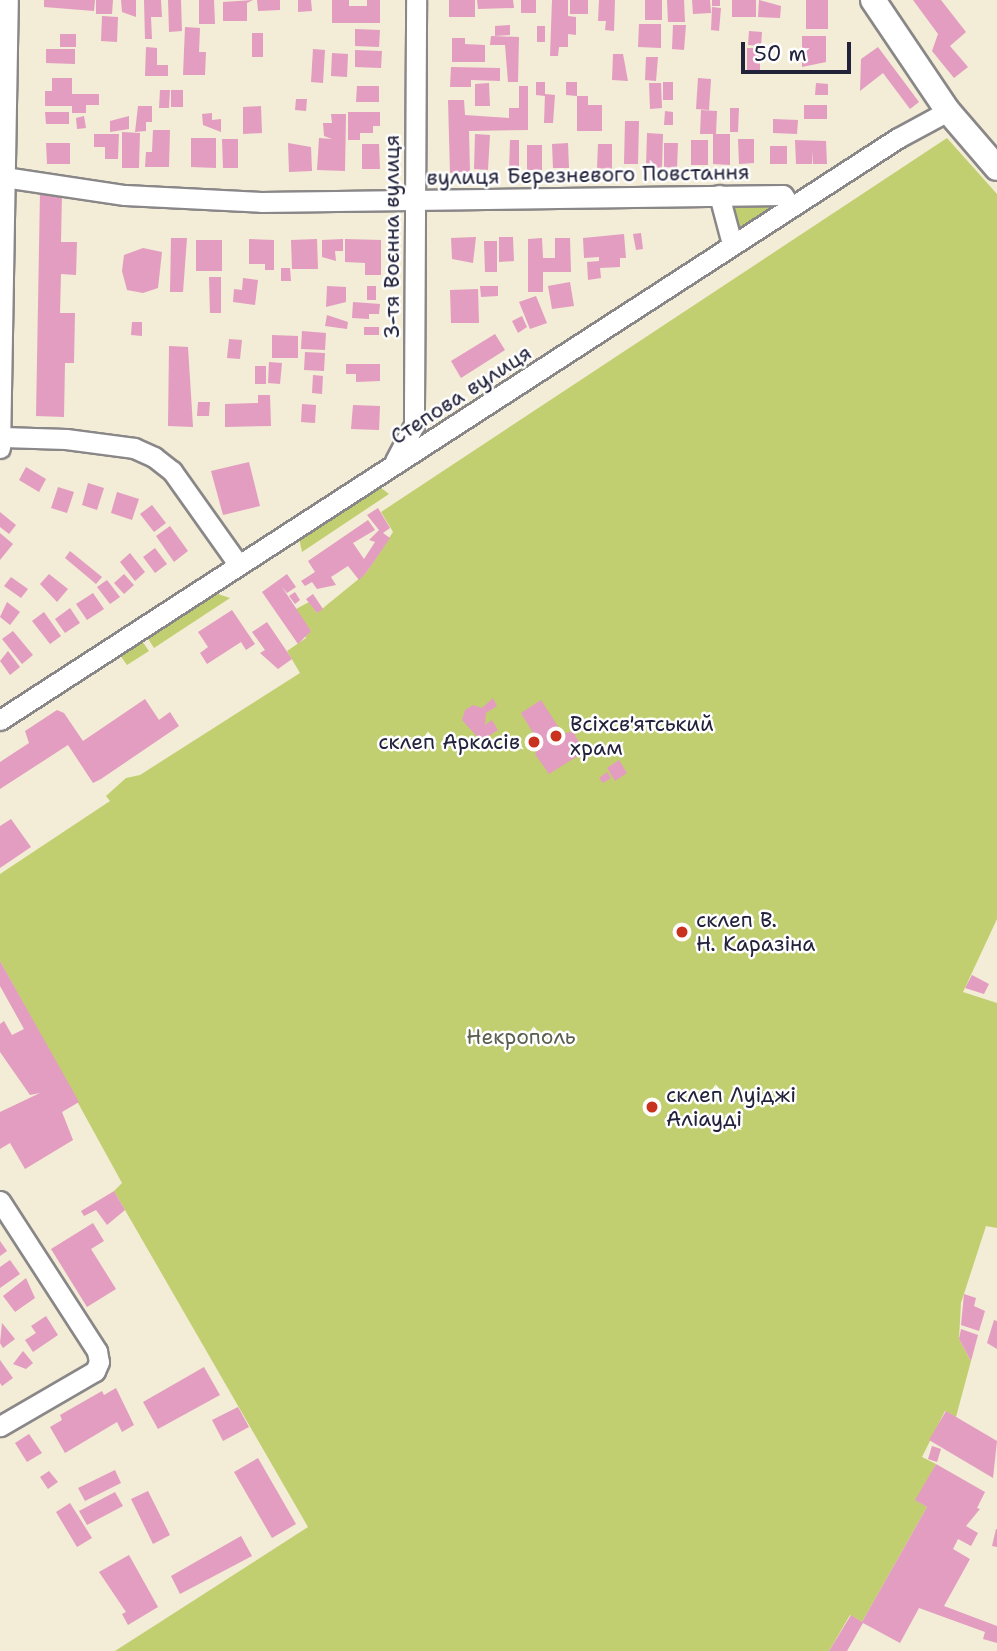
<!DOCTYPE html>
<html>
<head>
<meta charset="utf-8">
<style>
	body { margin:0 }
	#map { position:relative; width:997px; height:1651px; overflow:hidden; background:#f3ecd6; font-family:"Shantell Sans",sans-serif }
	div>[style] { position:absolute }
	.green>* { inset:0; background:#c2cf71 }
	.building>* { inset:0; background:#e29dc0 }
	.roads { filter:drop-shadow(2px 0 #8a8788) drop-shadow(-2px 0 #8a8788) drop-shadow(0 2px #8a8788) drop-shadow(0 -2px #8a8788) }
	.minor>* { height:19px; margin:-9.5px; padding:0 9.5px; transform-origin:9.5px; border-radius:9.5px; background:#fff }
	.major>* { height:24px; margin:-12px; padding:0 12px; transform-origin:12px; border-radius:12px; background:#fff }
	.dots>* { width:19px; height:19px; translate:-50% -50%; box-sizing:border-box; border:4px solid #fff; border-radius:50% }
	span { translate:-50% -50%; white-space:nowrap; text-align:center; line-height:1.15; -webkit-text-stroke:5px #fff; paint-order:stroke }
	.street-label { font-size:21px; color:#22223b }
	.poi-label { font-size:21px; color:#22223b }
	.left { translate:0 -50%; text-align:left }
	.right { translate:-100% -50%; text-align:right }
	.park-label { font-size:21px; color:#5a5f4e }
	.scale { position:absolute; left:741px; top:42px; width:110px; height:32px; box-sizing:border-box; border:4px solid #22223b; border-top:0; padding-left:9px; font-size:21px; line-height:24px; white-space:nowrap; color:#22223b; -webkit-text-stroke:5px #fff; paint-order:stroke }
</style>
</head>
<body>
<div id="map">
	<div class="green">
		<div style="clip-path:polygon(947px 138px,997px 194px,997px 919px,963px 992px,997px 1003px,997px 1228px,986px 1226px,961px 1303px,959px 1339px,971px 1361px,956px 1417px,945px 1411px,922px 1457px,936px 1464px,916px 1500px,927px 1507px,862px 1622px,850px 1615px,829px 1651px,115px 1651px,308px 1527px,114px 1191px,122px 1183px,0 961px,0 874px,110px 801px,106px 796px,126px 778px,140px 775px,300px 673px,287px 651px,306px 638px,296px 609px,309px 602px,317px 613px,366px 573px,393px 532px,381px 512px)"></div>
		<div style="clip-path:polygon(727px 201px,777px 203px,739px 229px,731px 224px)"></div>
		<div style="clip-path:polygon(380px 487px,389px 494px,302px 552px,299px 538px)"></div>
		<div style="clip-path:polygon(215px 593px,230px 598px,154px 648px,147px 637px)"></div>
		<div style="clip-path:polygon(142px 641px,149px 651px,127px 665px,120px 655px)"></div>
	</div>
	<div class="building">
		<div style="clip-path:polygon(44px 0,95px 0,94px 11px,44px 7px)"></div>
		<div style="clip-path:polygon(96px 0,113px 0,112px 14px,96px 14px)"></div>
		<div style="clip-path:polygon(121px 0,136px 0,136px 17px,122px 12px)"></div>
		<div style="clip-path:polygon(144px 0,161px 0,162px 17px,151px 17px,152px 39px,145px 39px)"></div>
		<div style="clip-path:polygon(168px 0,181px 0,182px 31px,169px 32px)"></div>
		<div style="clip-path:polygon(199px 0,214px 0,215px 24px,199px 24px)"></div>
		<div style="clip-path:polygon(253px 0,247px 3px,247px 21px,223px 21px,223px 2px)"></div>
		<div style="clip-path:polygon(257px 0,280px 0,280px 10px,258px 11px)"></div>
		<div style="clip-path:polygon(298px 0,311px 0,312px 11px,298px 12px)"></div>
		<div style="clip-path:polygon(332px 0,349px 0,349px 6px,367px 6px,367px 0,380px 0,380px 23px,332px 23px)"></div>
		<div style="clip-path:polygon(449px 0,475px 0,475px 17px,449px 17px)"></div>
		<div style="clip-path:polygon(477px 0,513px 0,514px 8px,478px 9px)"></div>
		<div style="clip-path:polygon(521px 0,536px 0,536px 13px,521px 13px)"></div>
		<div style="clip-path:polygon(552px 0,568px 0,568px 16px,576px 17px,576px 35px,568px 34px,568px 47px,559px 47px,558px 56px,550px 56px)"></div>
		<div style="clip-path:polygon(570px 0,588px 0,588px 14px,570px 14px)"></div>
		<div style="clip-path:polygon(599px 0,615px 0,614px 31px,605px 30px,606px 21px,598px 21px)"></div>
		<div style="clip-path:polygon(645px 0,662px 0,662px 20px,645px 20px)"></div>
		<div style="clip-path:polygon(667px 0,684px 0,685px 22px,668px 22px)"></div>
		<div style="clip-path:polygon(692px 0,710px 0,711px 13px,693px 14px)"></div>
		<div style="clip-path:polygon(712px 0,720px 0,720px 6px,712px 6px)"></div>
		<div style="clip-path:polygon(732px 0,756px 0,756px 17px,732px 17px)"></div>
		<div style="clip-path:polygon(759px 0,781px 6px,780px 18px,758px 17px)"></div>
		<div style="clip-path:polygon(806px 0,828px 0,828px 29px,806px 29px)"></div>
		<div style="clip-path:polygon(913px 0,941px 0,966px 32px,950px 46px,968px 67px,954px 78px,932px 51px,938px 34px)"></div>
		<div style="clip-path:polygon(712px 7px,721px 8px,719px 31px,711px 30px)"></div>
		<div style="clip-path:polygon(102px 16px,118px 17px,117px 42px,101px 41px)"></div>
		<div style="clip-path:polygon(639px 24px,661px 24px,661px 48px,638px 47px)"></div>
		<div style="clip-path:polygon(510px 25px,510px 35px,495px 36px,495px 26px)"></div>
		<div style="clip-path:polygon(673px 25px,686px 25px,684px 50px,672px 49px)"></div>
		<div style="clip-path:polygon(537px 26px,545px 26px,545px 42px,537px 42px)"></div>
		<div style="clip-path:polygon(185px 27px,200px 28px,199px 52px,206px 52px,205px 75px,183px 75px)"></div>
		<div style="clip-path:polygon(355px 29px,380px 30px,379px 47px,355px 46px)"></div>
		<div style="clip-path:polygon(749px 31px,762px 32px,761px 46px,748px 45px)"></div>
		<div style="clip-path:polygon(252px 33px,263px 33px,263px 57px,252px 57px)"></div>
		<div style="clip-path:polygon(60px 34px,76px 34px,76px 47px,60px 47px)"></div>
		<div style="clip-path:polygon(491px 36px,519px 37px,518px 82px,508px 82px,505px 45px,490px 45px)"></div>
		<div style="clip-path:polygon(802px 36px,826px 36px,826px 62px,802px 67px)"></div>
		<div style="clip-path:polygon(452px 38px,465px 38px,465px 44px,485px 45px,485px 62px,452px 62px)"></div>
		<div style="clip-path:polygon(146px 47px,157px 48px,157px 65px,168px 65px,168px 76px,145px 76px)"></div>
		<div style="clip-path:polygon(878px 47px,919px 102px,910px 109px,883px 73px,860px 91px,861px 59px)"></div>
		<div style="clip-path:polygon(747px 48px,760px 48px,760px 72px,747px 72px)"></div>
		<div style="clip-path:polygon(46px 49px,75px 49px,75px 64px,46px 63px)"></div>
		<div style="clip-path:polygon(313px 49px,325px 50px,323px 83px,311px 82px)"></div>
		<div style="clip-path:polygon(355px 50px,382px 51px,381px 68px,355px 67px)"></div>
		<div style="clip-path:polygon(332px 53px,348px 54px,347px 77px,331px 76px)"></div>
		<div style="clip-path:polygon(613px 54px,623px 54px,628px 81px,612px 80px)"></div>
		<div style="clip-path:polygon(646px 57px,658px 57px,656px 81px,645px 80px)"></div>
		<div style="clip-path:polygon(451px 67px,500px 68px,500px 81px,471px 80px,471px 87px,450px 87px)"></div>
		<div style="clip-path:polygon(52px 78px,72px 78px,72px 94px,99px 94px,99px 105px,86px 105px,86px 113px,72px 113px,72px 106px,45px 106px,45px 91px,52px 91px)"></div>
		<div style="clip-path:polygon(698px 78px,711px 79px,709px 110px,696px 109px)"></div>
		<div style="clip-path:polygon(536px 82px,545px 82px,545px 96px,536px 95px)"></div>
		<div style="clip-path:polygon(566px 82px,577px 82px,577px 96px,566px 95px)"></div>
		<div style="clip-path:polygon(663px 82px,673px 82px,673px 100px,663px 100px)"></div>
		<div style="clip-path:polygon(489px 83px,490px 106px,475px 106px,475px 84px)"></div>
		<div style="clip-path:polygon(649px 83px,661px 83px,662px 108px,650px 109px)"></div>
		<div style="clip-path:polygon(816px 83px,828px 84px,828px 95px,815px 95px)"></div>
		<div style="clip-path:polygon(357px 86px,379px 86px,379px 102px,356px 102px)"></div>
		<div style="clip-path:polygon(519px 86px,528px 86px,528px 130px,469px 131px,470px 172px,450px 173px,448px 100px,464px 100px,465px 115px,509px 118px,509px 108px,519px 108px)"></div>
		<div style="clip-path:polygon(160px 90px,170px 90px,169px 108px,159px 108px)"></div>
		<div style="clip-path:polygon(171px 90px,183px 90px,183px 107px,171px 107px)"></div>
		<div style="clip-path:polygon(545px 94px,555px 95px,553px 123px,544px 123px)"></div>
		<div style="clip-path:polygon(577px 96px,588px 96px,588px 105px,602px 105px,602px 131px,577px 131px)"></div>
		<div style="clip-path:polygon(296px 99px,307px 99px,306px 111px,295px 110px)"></div>
		<div style="clip-path:polygon(804px 105px,827px 105px,827px 119px,804px 119px)"></div>
		<div style="clip-path:polygon(138px 106px,152px 106px,152px 122px,146px 122px,146px 131px,135px 132px)"></div>
		<div style="clip-path:polygon(261px 106px,262px 133px,243px 134px,243px 107px)"></div>
		<div style="clip-path:polygon(730px 108px,739px 108px,738px 132px,730px 132px)"></div>
		<div style="clip-path:polygon(701px 110px,717px 111px,716px 134px,730px 134px,730px 165px,713px 164px,713px 134px,700px 134px)"></div>
		<div style="clip-path:polygon(665px 111px,673px 112px,673px 125px,664px 125px)"></div>
		<div style="clip-path:polygon(45px 112px,69px 112px,69px 124px,46px 124px)"></div>
		<div style="clip-path:polygon(348px 112px,380px 112px,380px 126px,373px 126px,373px 133px,360px 133px,360px 140px,348px 140px)"></div>
		<div style="clip-path:polygon(212px 113px,212px 120px,221px 119px,221px 132px,203px 125px,202px 114px)"></div>
		<div style="clip-path:polygon(331px 114px,346px 114px,345px 171px,317px 170px,319px 138px,332px 139px,324px 136px,323px 123px,332px 123px)"></div>
		<div style="clip-path:polygon(84px 116px,86px 128px,77px 129px,76px 118px)"></div>
		<div style="clip-path:polygon(129px 116px,129px 129px,110px 132px,110px 121px)"></div>
		<div style="clip-path:polygon(773px 119px,798px 120px,797px 134px,773px 133px)"></div>
		<div style="clip-path:polygon(625px 121px,639px 121px,638px 164px,624px 164px)"></div>
		<div style="clip-path:polygon(153px 130px,170px 130px,169px 167px,145px 167px,146px 152px,152px 152px)"></div>
		<div style="clip-path:polygon(122px 132px,140px 133px,139px 168px,122px 168px)"></div>
		<div style="clip-path:polygon(647px 133px,663px 134px,662px 168px,646px 167px)"></div>
		<div style="clip-path:polygon(94px 134px,119px 134px,118px 159px,105px 159px,105px 147px,94px 147px)"></div>
		<div style="clip-path:polygon(475px 134px,490px 135px,488px 170px,474px 169px)"></div>
		<div style="clip-path:polygon(191px 138px,216px 138px,216px 168px,191px 167px)"></div>
		<div style="clip-path:polygon(222px 139px,238px 139px,238px 168px,223px 168px)"></div>
		<div style="clip-path:polygon(738px 139px,754px 139px,754px 163px,739px 164px)"></div>
		<div style="clip-path:polygon(510px 140px,519px 140px,519px 171px,509px 171px)"></div>
		<div style="clip-path:polygon(691px 140px,708px 140px,708px 165px,691px 165px)"></div>
		<div style="clip-path:polygon(795px 140px,826px 141px,827px 164px,813px 164px,812px 151px,812px 164px,796px 164px)"></div>
		<div style="clip-path:polygon(46px 143px,70px 143px,70px 164px,47px 164px)"></div>
		<div style="clip-path:polygon(288px 143px,311px 147px,312px 171px,289px 172px)"></div>
		<div style="clip-path:polygon(568px 143px,569px 168px,553px 168px,552px 144px)"></div>
		<div style="clip-path:polygon(664px 143px,678px 143px,677px 168px,664px 167px)"></div>
		<div style="clip-path:polygon(362px 144px,379px 144px,380px 169px,362px 169px)"></div>
		<div style="clip-path:polygon(598px 144px,612px 144px,612px 169px,597px 168px)"></div>
		<div style="clip-path:polygon(527px 145px,542px 145px,542px 170px,527px 170px)"></div>
		<div style="clip-path:polygon(770px 146px,787px 146px,787px 164px,770px 164px)"></div>
		<div style="clip-path:polygon(40px 192px,62px 192px,61px 242px,77px 242px,76px 275px,61px 274px,60px 313px,75px 313px,74px 363px,65px 363px,64px 417px,36px 416px)"></div>
		<div style="clip-path:polygon(641px 233px,643px 249px,636px 250px,633px 234px)"></div>
		<div style="clip-path:polygon(624px 234px,626px 258px,620px 258px,620px 267px,600px 268px,601px 278px,588px 280px,587px 262px,599px 261px,599px 257px,584px 258px,583px 238px)"></div>
		<div style="clip-path:polygon(476px 237px,473px 263px,452px 259px,451px 238px)"></div>
		<div style="clip-path:polygon(499px 237px,513px 237px,514px 261px,499px 262px)"></div>
		<div style="clip-path:polygon(171px 238px,187px 238px,183px 292px,170px 292px)"></div>
		<div style="clip-path:polygon(542px 238px,543px 258px,555px 258px,555px 238px,570px 238px,571px 272px,543px 272px,543px 292px,528px 292px,528px 239px)"></div>
		<div style="clip-path:polygon(249px 239px,274px 240px,274px 270px,265px 270px,265px 264px,249px 264px)"></div>
		<div style="clip-path:polygon(317px 239px,318px 269px,292px 269px,291px 240px)"></div>
		<div style="clip-path:polygon(343px 239px,343px 251px,335px 251px,336px 261px,322px 257px,322px 240px)"></div>
		<div style="clip-path:polygon(345px 239px,381px 240px,381px 275px,365px 275px,365px 263px,345px 262px)"></div>
		<div style="clip-path:polygon(196px 240px,222px 240px,222px 271px,196px 271px)"></div>
		<div style="clip-path:polygon(484px 241px,497px 241px,497px 272px,485px 272px)"></div>
		<div style="clip-path:polygon(143px 248px,162px 252px,158px 288px,143px 293px,127px 290px,122px 271px,124px 255px)"></div>
		<div style="clip-path:polygon(281px 268px,290px 268px,291px 281px,281px 281px)"></div>
		<div style="clip-path:polygon(209px 277px,221px 277px,221px 313px,210px 313px)"></div>
		<div style="clip-path:polygon(243px 278px,258px 280px,255px 305px,233px 302px,234px 289px,242px 290px)"></div>
		<div style="clip-path:polygon(570px 282px,574px 306px,552px 309px,548px 286px)"></div>
		<div style="clip-path:polygon(327px 286px,346px 287px,346px 302px,326px 307px)"></div>
		<div style="clip-path:polygon(367px 286px,376px 286px,376px 300px,367px 300px)"></div>
		<div style="clip-path:polygon(480px 286px,498px 286px,498px 296px,481px 297px)"></div>
		<div style="clip-path:polygon(478px 289px,479px 323px,451px 323px,450px 290px)"></div>
		<div style="clip-path:polygon(536px 296px,547px 323px,530px 329px,519px 302px)"></div>
		<div style="clip-path:polygon(353px 302px,380px 304px,379px 314px,369px 314px,369px 319px,352px 318px)"></div>
		<div style="clip-path:polygon(327px 315px,348px 322px,347px 329px,325px 326px)"></div>
		<div style="clip-path:polygon(522px 316px,527px 327px,518px 333px,512px 321px)"></div>
		<div style="clip-path:polygon(132px 322px,142px 322px,142px 336px,131px 335px)"></div>
		<div style="clip-path:polygon(364px 327px,379px 327px,379px 335px,364px 335px)"></div>
		<div style="clip-path:polygon(302px 331px,326px 333px,325px 350px,301px 349px)"></div>
		<div style="clip-path:polygon(495px 334px,505px 350px,461px 378px,451px 361px)"></div>
		<div style="clip-path:polygon(272px 335px,298px 336px,298px 358px,272px 358px)"></div>
		<div style="clip-path:polygon(229px 339px,242px 340px,240px 359px,227px 358px)"></div>
		<div style="clip-path:polygon(169px 346px,188px 347px,193px 427px,168px 426px)"></div>
		<div style="clip-path:polygon(305px 352px,325px 353px,324px 371px,304px 370px)"></div>
		<div style="clip-path:polygon(269px 362px,282px 363px,280px 384px,268px 383px)"></div>
		<div style="clip-path:polygon(346px 364px,380px 364px,380px 381px,356px 382px,356px 374px,346px 374px)"></div>
		<div style="clip-path:polygon(255px 366px,266px 366px,266px 384px,255px 384px)"></div>
		<div style="clip-path:polygon(313px 375px,323px 376px,322px 394px,312px 393px)"></div>
		<div style="clip-path:polygon(258px 395px,270px 395px,271px 426px,225px 427px,225px 404px,258px 403px)"></div>
		<div style="clip-path:polygon(198px 402px,210px 402px,209px 416px,197px 416px)"></div>
		<div style="clip-path:polygon(302px 404px,316px 405px,315px 423px,301px 422px)"></div>
		<div style="clip-path:polygon(353px 405px,380px 406px,379px 430px,351px 429px)"></div>
		<div style="clip-path:polygon(249px 462px,260px 506px,223px 515px,211px 471px)"></div>
		<div style="clip-path:polygon(26px 467px,46px 479px,39px 492px,19px 480px)"></div>
		<div style="clip-path:polygon(88px 483px,104px 488px,97px 510px,82px 505px)"></div>
		<div style="clip-path:polygon(58px 487px,74px 492px,67px 513px,51px 508px)"></div>
		<div style="clip-path:polygon(117px 492px,139px 499px,132px 520px,111px 513px)"></div>
		<div style="clip-path:polygon(152px 505px,166px 523px,154px 532px,140px 514px)"></div>
		<div style="clip-path:polygon(378px 508px,390px 528px,383px 533px,390px 538px,366px 573px,359px 580px,348px 566px,331px 577px,336px 585px,317px 589px,312px 582px,305px 586px,301px 581px,315px 572px,308px 561px,368px 520px,375px 530px,353px 543px,364px 559px,375px 542px,369px 540px,379px 530px,367px 515px)"></div>
		<div style="clip-path:polygon(0 512px,16px 525px,9px 534px,0 527px)"></div>
		<div style="clip-path:polygon(170px 526px,188px 551px,174px 562px,156px 536px)"></div>
		<div style="clip-path:polygon(0 533px,13px 544px,0 560px)"></div>
		<div style="clip-path:polygon(155px 548px,167px 564px,155px 573px,143px 557px)"></div>
		<div style="clip-path:polygon(70px 551px,102px 577px,96px 584px,65px 558px)"></div>
		<div style="clip-path:polygon(130px 553px,145px 572px,135px 581px,120px 562px)"></div>
		<div style="clip-path:polygon(49px 574px,68px 589px,57px 602px,40px 584px)"></div>
		<div style="clip-path:polygon(124px 574px,134px 585px,124px 594px,114px 583px)"></div>
		<div style="clip-path:polygon(287px 574px,296px 587px,287px 593px,282px 587px,311px 631px,298px 644px,262px 592px)"></div>
		<div style="clip-path:polygon(11px 577px,28px 589px,21px 598px,4px 586px)"></div>
		<div style="clip-path:polygon(107px 580px,120px 597px,110px 604px,97px 587px)"></div>
		<div style="clip-path:polygon(295px 592px,300px 600px,295px 604px,289px 596px)"></div>
		<div style="clip-path:polygon(93px 593px,104px 609px,87px 620px,76px 604px)"></div>
		<div style="clip-path:polygon(313px 594px,323px 609px,317px 613px,306px 599px)"></div>
		<div style="clip-path:polygon(7px 602px,20px 612px,10px 625px,0 617px)"></div>
		<div style="clip-path:polygon(70px 608px,80px 623px,65px 633px,55px 619px)"></div>
		<div style="clip-path:polygon(232px 610px,255px 644px,246px 650px,241px 642px,207px 664px,200px 653px,208px 647px,198px 632px)"></div>
		<div style="clip-path:polygon(44px 612px,61px 636px,50px 644px,32px 621px)"></div>
		<div style="clip-path:polygon(267px 622px,292px 659px,278px 669px,260px 653px,265px 650px,252px 632px)"></div>
		<div style="clip-path:polygon(13px 631px,33px 655px,22px 664px,2px 639px)"></div>
		<div style="clip-path:polygon(8px 651px,20px 667px,10px 675px,0 661px)"></div>
		<div style="clip-path:polygon(493px 698px,497px 706px,486px 713px,485px 725px,492px 720px,498px 730px,481px 741px,462px 720px,465px 710px,473px 705px,482px 708px)"></div>
		<div style="clip-path:polygon(145px 699px,159px 720px,170px 712px,179px 726px,101px 779px,93px 783px,68px 745px,0 789px,0 762px,29px 743px,25px 731px,57px 710px,64px 713px,83px 741px)"></div>
		<div style="clip-path:polygon(541px 700px,563px 734px,573px 731px,584px 752px,549px 774px,535px 754px,541px 746px,534px 748px,529px 740px,535px 736px,521px 713px)"></div>
		<div style="clip-path:polygon(619px 760px,627px 773px,615px 781px,607px 768px)"></div>
		<div style="clip-path:polygon(607px 772px,611px 778px,603px 783px,599px 778px)"></div>
		<div style="clip-path:polygon(11px 819px,31px 847px,0 868px,0 826px)"></div>
		<div style="clip-path:polygon(684px 922px,692px 934px,680px 942px,672px 930px)"></div>
		<div style="clip-path:polygon(0 961px,79px 1102px,62px 1112px,73px 1140px,25px 1169px,10px 1143px,0 1149px,0 1112px,40px 1093px,30px 1095px,0 1052px,0 1024px,4px 1021px,12px 1035px,24px 1029px,0 986px)"></div>
		<div style="clip-path:polygon(972px 975px,989px 984px,984px 994px,965px 988px)"></div>
		<div style="clip-path:polygon(654px 1101px,658px 1109px,650px 1113px,646px 1105px)"></div>
		<div style="clip-path:polygon(114px 1191px,125px 1210px,107px 1225px,96px 1210px,84px 1216px,81px 1211px)"></div>
		<div style="clip-path:polygon(93px 1223px,104px 1241px,91px 1249px,116px 1289px,87px 1307px,51px 1249px)"></div>
		<div style="clip-path:polygon(0 1241px,7px 1251px,0 1256px)"></div>
		<div style="clip-path:polygon(10px 1260px,20px 1274px,0 1288px,0 1267px)"></div>
		<div style="clip-path:polygon(26px 1278px,35px 1298px,15px 1312px,3px 1296px)"></div>
		<div style="clip-path:polygon(964px 1294px,976px 1298px,974px 1306px,985px 1311px,979px 1331px,961px 1325px)"></div>
		<div style="clip-path:polygon(46px 1316px,58px 1335px,33px 1352px,25px 1340px,36px 1333px,31px 1326px)"></div>
		<div style="clip-path:polygon(994px 1320px,997px 1321px,997px 1349px,987px 1343px)"></div>
		<div style="clip-path:polygon(2px 1323px,15px 1339px,3px 1348px,0 1343px)"></div>
		<div style="clip-path:polygon(961px 1329px,978px 1335px,971px 1361px,959px 1339px)"></div>
		<div style="clip-path:polygon(23px 1351px,33px 1363px,26px 1369px,13px 1364px)"></div>
		<div style="clip-path:polygon(0 1360px,13px 1378px,2px 1386px,0 1383px)"></div>
		<div style="clip-path:polygon(204px 1367px,220px 1395px,158px 1429px,143px 1402px)"></div>
		<div style="clip-path:polygon(116px 1388px,134px 1425px,122px 1432px,117px 1422px,65px 1453px,50px 1427px,62px 1420px,60px 1415px,102px 1391px,104px 1395px)"></div>
		<div style="clip-path:polygon(238px 1407px,249px 1427px,223px 1441px,212px 1420px)"></div>
		<div style="clip-path:polygon(946px 1411px,997px 1441px,993px 1478px,929px 1440px)"></div>
		<div style="clip-path:polygon(29px 1434px,42px 1453px,27px 1462px,15px 1443px)"></div>
		<div style="clip-path:polygon(932px 1446px,941px 1449px,937px 1462px,928px 1459px)"></div>
		<div style="clip-path:polygon(258px 1458px,296px 1524px,272px 1538px,234px 1472px)"></div>
		<div style="clip-path:polygon(936px 1464px,985px 1492px,977px 1508px,980px 1509px,966px 1526px,978px 1533px,971px 1546px,958px 1539px,953px 1549px,970px 1559px,944px 1606px,997px 1626px,997px 1643px,983px 1639px,985px 1632px,919px 1608px,900px 1643px,863px 1623px,847px 1651px,829px 1651px,851px 1615px,862px 1622px,927px 1507px,915px 1500px)"></div>
		<div style="clip-path:polygon(115px 1470px,121px 1483px,85px 1501px,78px 1488px)"></div>
		<div style="clip-path:polygon(49px 1471px,58px 1482px,48px 1489px,40px 1477px)"></div>
		<div style="clip-path:polygon(148px 1491px,170px 1535px,153px 1544px,131px 1499px)"></div>
		<div style="clip-path:polygon(115px 1492px,123px 1506px,87px 1525px,79px 1511px)"></div>
		<div style="clip-path:polygon(70px 1503px,92px 1538px,77px 1547px,56px 1512px)"></div>
		<div style="clip-path:polygon(996px 1529px,997px 1529px,997px 1547px,992px 1546px)"></div>
		<div style="clip-path:polygon(241px 1536px,252px 1556px,180px 1594px,171px 1576px)"></div>
		<div style="clip-path:polygon(129px 1555px,158px 1607px,128px 1625px,122px 1614px,126px 1612px,99px 1572px)"></div>
	</div>
	<div class="roads">
		<div class="minor">
			<div style="left:4px;top:177px;width:122px;rotate:8.5deg"></div>
			<div style="left:125px;top:195px;width:136px;rotate:2.9deg"></div>
			<div style="left:261px;top:202px;width:522px;rotate:-0.77deg"></div>
			<div style="left:783px;top:195px;width:14px;rotate:56deg"></div>
			<div style="left:719px;top:195px;width:51px;rotate:75.1deg"></div>
			<div style="left:3px;top:437px;width:63px;rotate:1.8deg"></div>
			<div style="left:66px;top:439px;width:69px;rotate:7.5deg"></div>
			<div style="left:134px;top:448px;width:22px;rotate:24deg"></div>
			<div style="left:154px;top:457px;width:23px;rotate:38deg"></div>
			<div style="left:172px;top:471px;width:114px;rotate:54.6deg"></div>
			<div style="left:0;top:448px;width:448px;rotate:-89deg"></div>
			<div style="left:395px;top:461px;width:41px;rotate:-62.2deg"></div>
			<div style="left:414px;top:425px;width:16px;rotate:-90deg"></div>
			<div style="left:414px;top:409px;width:409px;rotate:-89.7deg"></div>
			<div style="left:0;top:720px;width:1070px;rotate:-32.95deg"></div>
			<div style="left:898px;top:138px;width:57px;rotate:-28.4deg"></div>
			<div style="left:0;top:1201px;width:179px;rotate:57.1deg"></div>
			<div style="left:97px;top:1351px;width:11px;rotate:80deg"></div>
			<div style="left:99px;top:1362px;width:10px;rotate:114deg"></div>
			<div style="left:95px;top:1371px;width:110px;rotate:149.9deg"></div>
		</div>
		<div class="major">
			<div style="left:873px;top:0;width:134px;rotate:56deg"></div>
			<div style="left:948px;top:111px;width:75px;rotate:49.3deg"></div>
		</div>
	</div>
	<div class="dots">
		<div style="left:556px;top:736px;background:#c8321e"></div>
		<div style="left:534px;top:742px;background:#c8321e"></div>
		<div style="left:682px;top:932px;background:#c8321e"></div>
		<div style="left:652px;top:1107px;background:#c8321e"></div>
	</div>
	<div class="street-label">
		<span style="left:588px;top:175px;rotate:-1deg">вулиця Березневого Повстання</span>
		<span style="left:392px;top:237px;rotate:-90deg">3-тя Воєнна вулиця</span>
		<span style="left:461px;top:395px;rotate:-33deg">Степова вулиця</span>
	</div>
	<div class="poi-label">
		<span class="left" style="left:570px;top:736px">Всіхсв'ятський<br>храм</span>
		<span class="right" style="left:520px;top:742px">склеп Аркасів</span>
		<span class="left" style="left:696px;top:932px">склеп В.<br>Н. Каразіна</span>
		<span class="left" style="left:666px;top:1107px">склеп Луіджі<br>Аліауді</span>
	</div>
	<div class="park-label">
		<span style="left:521px;top:1037px">Некрополь</span>
	</div>
	<div class="scale">50 m</div>
</div>
</body>
</html>
